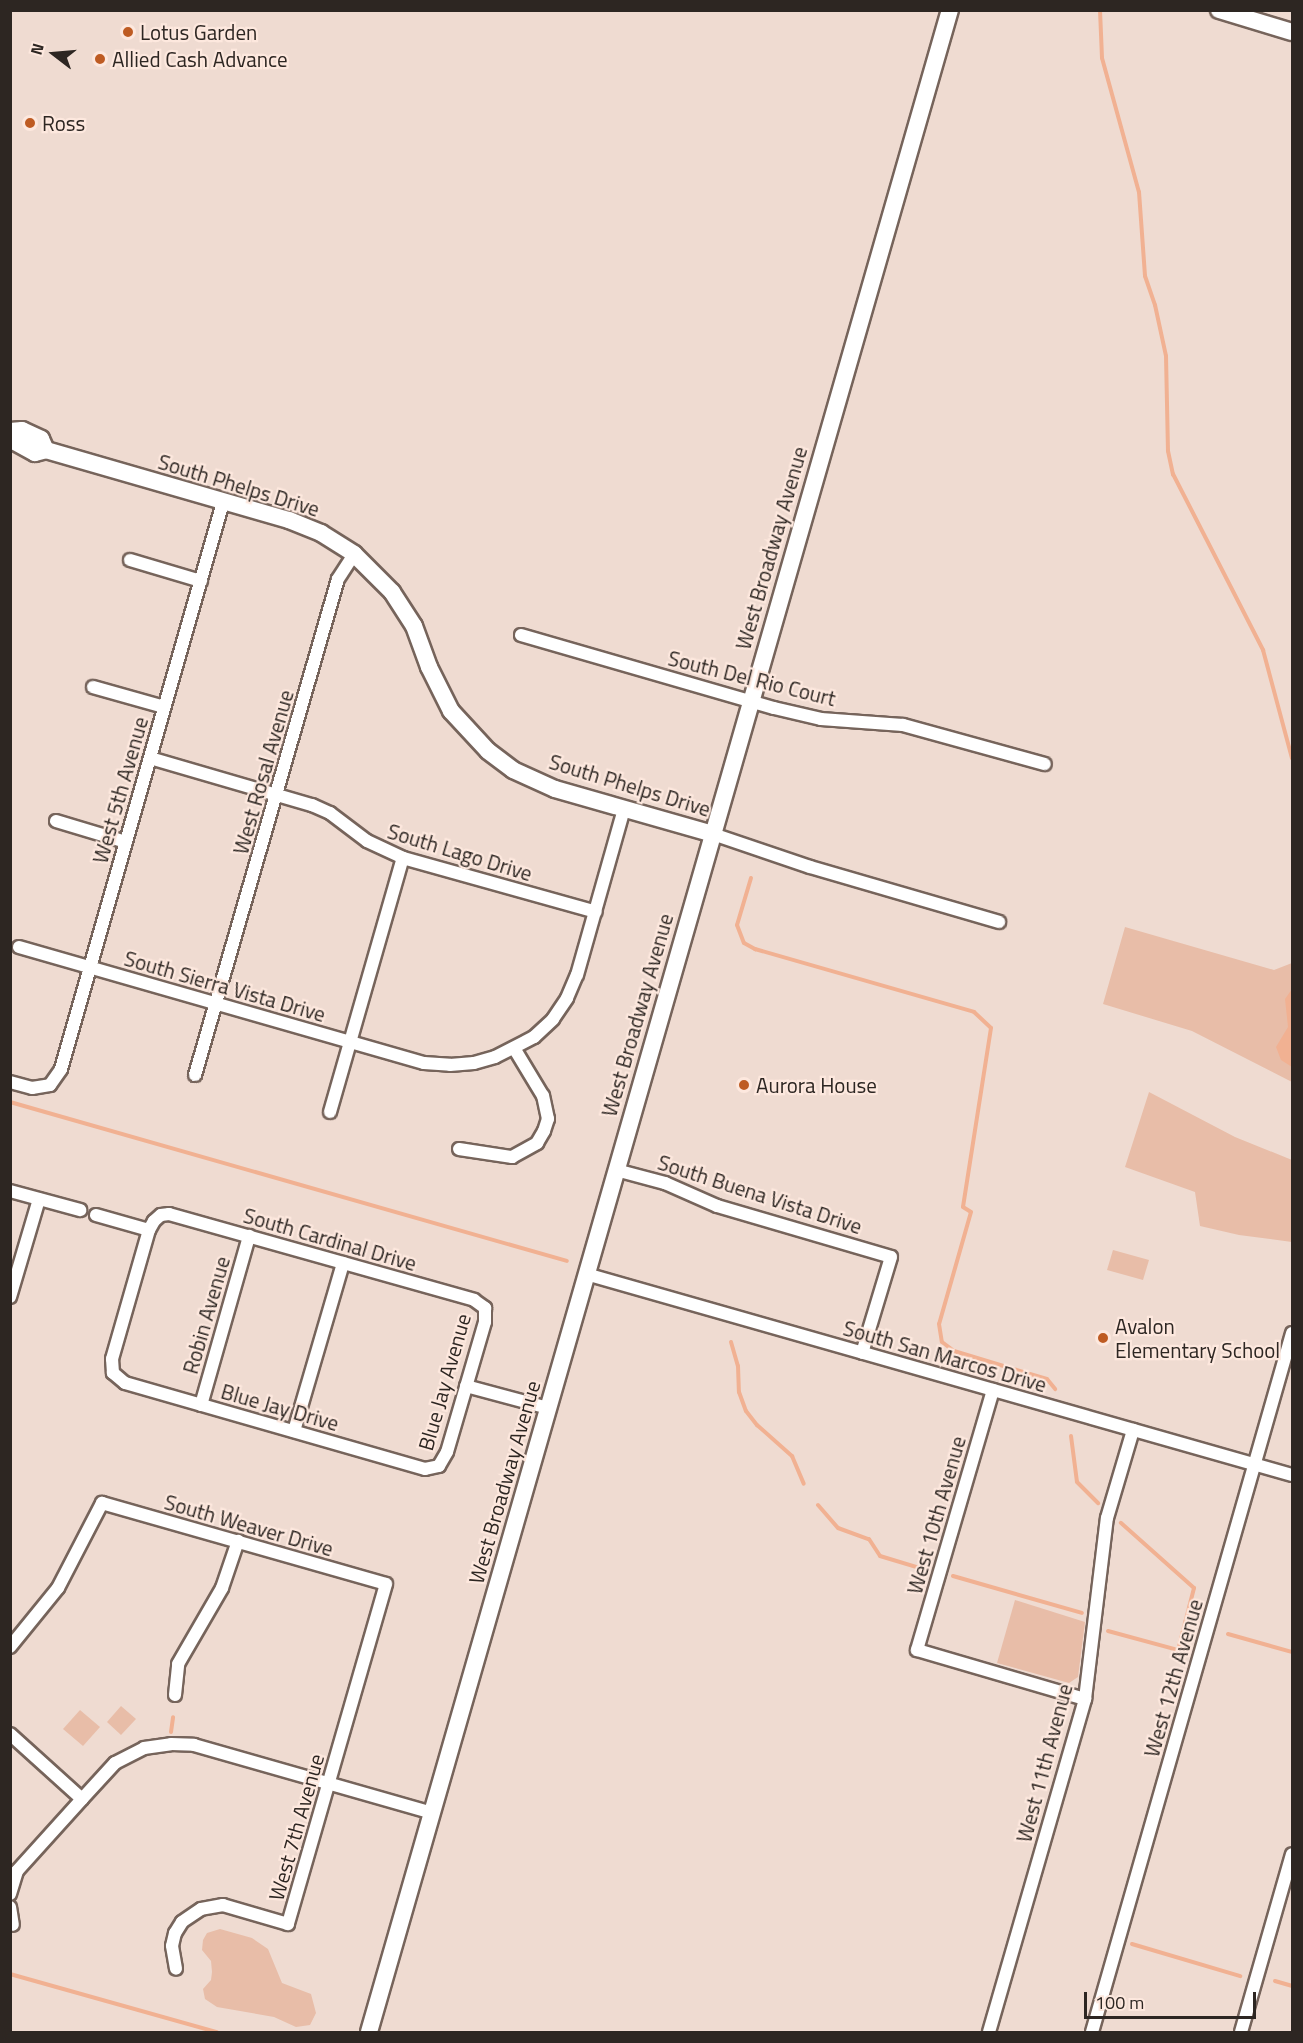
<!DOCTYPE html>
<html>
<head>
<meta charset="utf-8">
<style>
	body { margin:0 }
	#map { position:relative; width:1303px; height:2043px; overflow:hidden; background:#efdbd1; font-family:"Titillium Web",sans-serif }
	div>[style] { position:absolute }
	.green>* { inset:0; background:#e8bda8 }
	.water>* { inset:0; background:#f1b192 }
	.stream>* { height:4px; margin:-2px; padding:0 2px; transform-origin:2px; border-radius:2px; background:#f1b192 }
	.roads { filter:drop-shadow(2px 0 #76645b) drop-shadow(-2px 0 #76645b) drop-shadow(0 2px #76645b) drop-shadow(0 -2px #76645b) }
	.street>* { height:12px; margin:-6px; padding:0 6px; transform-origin:6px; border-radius:6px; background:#fff }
	.secondary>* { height:16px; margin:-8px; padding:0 8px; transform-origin:8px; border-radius:8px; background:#fff }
	.dots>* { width:16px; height:16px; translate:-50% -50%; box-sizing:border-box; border:3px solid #fde8de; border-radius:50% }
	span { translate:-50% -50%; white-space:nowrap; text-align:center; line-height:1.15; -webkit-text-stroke:4.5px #fde8de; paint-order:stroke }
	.poi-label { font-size:21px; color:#2d2622 }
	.left { translate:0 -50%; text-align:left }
	.street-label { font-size:21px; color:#2d2622 }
	.frame { position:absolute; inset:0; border:12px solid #2d2622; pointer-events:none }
	.north { position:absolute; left:24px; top:24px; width:60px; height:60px; -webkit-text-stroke:4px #fde8de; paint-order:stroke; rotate:286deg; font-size:16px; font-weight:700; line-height:24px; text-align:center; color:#2d2622 }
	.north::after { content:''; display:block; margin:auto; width:21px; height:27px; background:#2d2622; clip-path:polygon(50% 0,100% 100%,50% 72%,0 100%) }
	.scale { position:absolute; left:1084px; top:1992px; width:172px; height:27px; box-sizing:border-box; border:3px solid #2d2622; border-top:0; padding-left:8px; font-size:18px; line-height:21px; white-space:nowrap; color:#2d2622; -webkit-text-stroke:4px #fde8de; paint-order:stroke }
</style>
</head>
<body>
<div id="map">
	<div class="green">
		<div style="clip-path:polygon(1125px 927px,1274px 970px,1292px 963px,1292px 1082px,1192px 1031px,1103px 1004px)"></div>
		<div style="clip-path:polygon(1149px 1092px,1235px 1137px,1292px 1160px,1292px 1242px,1239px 1235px,1200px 1226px,1195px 1192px,1125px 1167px)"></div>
		<div style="clip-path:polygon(1113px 1250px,1149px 1260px,1143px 1280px,1107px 1270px)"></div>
		<div style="clip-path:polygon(1015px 1600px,1085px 1622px,1078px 1677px,1069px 1683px,997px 1663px)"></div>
		<div style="clip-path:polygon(121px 1706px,136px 1719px,121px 1735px,107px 1722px)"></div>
		<div style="clip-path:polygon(80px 1710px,100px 1727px,83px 1746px,63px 1729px)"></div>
		<div style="clip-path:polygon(220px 1929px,252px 1938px,268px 1949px,282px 1983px,311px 1994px,316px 2013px,310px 2025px,296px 2027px,274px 2017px,217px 2007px,205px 1999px,203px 1989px,211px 1980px,212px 1972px,211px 1961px,202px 1950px,203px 1940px,207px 1933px)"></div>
	</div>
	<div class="water">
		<div style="clip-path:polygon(1292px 989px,1292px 1067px,1281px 1060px,1276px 1047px,1288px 1027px,1285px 999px)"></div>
	</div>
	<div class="stream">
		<div style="left:1100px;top:10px;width:48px;rotate:87.6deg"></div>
		<div style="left:1102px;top:58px;width:139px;rotate:74.6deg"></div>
		<div style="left:1139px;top:192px;width:84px;rotate:85.9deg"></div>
		<div style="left:1145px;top:276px;width:31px;rotate:71deg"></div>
		<div style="left:1155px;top:305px;width:52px;rotate:77.8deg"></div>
		<div style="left:1166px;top:356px;width:95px;rotate:88.8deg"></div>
		<div style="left:1168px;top:451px;width:24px;rotate:78deg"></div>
		<div style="left:1173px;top:474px;width:198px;rotate:62.9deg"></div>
		<div style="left:1263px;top:650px;width:112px;rotate:75deg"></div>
		<div style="left:751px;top:878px;width:49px;rotate:106.6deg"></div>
		<div style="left:737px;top:925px;width:19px;rotate:69deg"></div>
		<div style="left:744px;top:943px;width:13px;rotate:29deg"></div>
		<div style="left:755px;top:949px;width:228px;rotate:16deg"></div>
		<div style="left:974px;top:1012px;width:23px;rotate:43deg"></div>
		<div style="left:991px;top:1028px;width:181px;rotate:98.9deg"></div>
		<div style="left:963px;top:1207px;width:9px;rotate:32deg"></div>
		<div style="left:971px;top:1212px;width:116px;rotate:105.9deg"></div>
		<div style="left:939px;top:1324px;width:18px;rotate:81deg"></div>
		<div style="left:942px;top:1342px;width:15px;rotate:37deg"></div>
		<div style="left:954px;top:1351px;width:97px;rotate:16.8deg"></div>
		<div style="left:1047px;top:1379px;width:13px;rotate:51deg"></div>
		<div style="left:10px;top:1102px;width:579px;rotate:15.93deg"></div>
		<div style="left:731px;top:1342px;width:25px;rotate:74deg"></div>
		<div style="left:738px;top:1366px;width:26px;rotate:88deg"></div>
		<div style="left:739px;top:1392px;width:20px;rotate:70deg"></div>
		<div style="left:746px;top:1411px;width:18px;rotate:52deg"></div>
		<div style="left:757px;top:1425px;width:47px;rotate:41.5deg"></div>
		<div style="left:792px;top:1456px;width:30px;rotate:67deg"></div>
		<div style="left:1071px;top:1436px;width:46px;rotate:82.6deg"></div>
		<div style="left:1077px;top:1482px;width:30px;rotate:45deg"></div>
		<div style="left:818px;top:1505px;width:30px;rotate:49deg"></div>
		<div style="left:838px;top:1528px;width:33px;rotate:20deg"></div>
		<div style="left:869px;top:1539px;width:20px;rotate:57deg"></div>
		<div style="left:880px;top:1556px;width:48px;rotate:16.9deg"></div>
		<div style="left:953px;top:1576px;width:134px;rotate:16deg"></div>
		<div style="left:1187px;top:1620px;width:7px;rotate:16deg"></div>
		<div style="left:1108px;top:1631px;width:73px;rotate:15.2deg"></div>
		<div style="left:1178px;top:1650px;width:64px;rotate:-75.5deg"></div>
		<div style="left:1194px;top:1588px;width:98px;rotate:-138.3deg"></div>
		<div style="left:1228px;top:1634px;width:66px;rotate:15.7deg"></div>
		<div style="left:171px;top:1732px;width:15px;rotate:-82deg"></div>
		<div style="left:1132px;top:1944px;width:113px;rotate:16.5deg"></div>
		<div style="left:10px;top:1974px;width:215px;rotate:15.7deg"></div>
		<div style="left:1275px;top:1981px;width:18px;rotate:16deg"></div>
	</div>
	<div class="roads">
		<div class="street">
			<div style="left:130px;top:560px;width:74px;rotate:16.5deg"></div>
			<div style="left:521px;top:635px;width:263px;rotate:16.1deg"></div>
			<div style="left:774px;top:708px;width:48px;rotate:13.2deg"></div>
			<div style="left:821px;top:719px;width:82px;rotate:4.2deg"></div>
			<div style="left:903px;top:725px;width:147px;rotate:15.4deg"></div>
			<div style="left:93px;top:687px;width:74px;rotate:15.7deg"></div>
			<div style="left:150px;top:758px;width:169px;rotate:16.2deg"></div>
			<div style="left:312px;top:805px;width:20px;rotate:24deg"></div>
			<div style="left:330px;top:813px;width:46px;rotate:37.1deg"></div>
			<div style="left:367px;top:841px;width:40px;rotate:25deg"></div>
			<div style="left:403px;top:858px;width:200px;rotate:15.6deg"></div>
			<div style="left:56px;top:821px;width:73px;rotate:16.7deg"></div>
			<div style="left:713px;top:834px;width:102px;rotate:18.8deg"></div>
			<div style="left:810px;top:867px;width:197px;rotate:16.2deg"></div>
			<div style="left:19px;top:947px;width:421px;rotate:16deg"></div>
			<div style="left:424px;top:1063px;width:26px;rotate:4deg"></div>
			<div style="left:450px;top:1065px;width:24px;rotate:-5deg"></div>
			<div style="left:474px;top:1063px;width:22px;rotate:-16deg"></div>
			<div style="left:495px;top:1057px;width:44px;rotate:-27.1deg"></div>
			<div style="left:534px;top:1037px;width:26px;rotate:-43deg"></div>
			<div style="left:553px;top:1019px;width:25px;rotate:-56deg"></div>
			<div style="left:567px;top:998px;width:25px;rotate:-67deg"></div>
			<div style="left:577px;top:975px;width:173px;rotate:-74.2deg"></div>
			<div style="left:195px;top:1075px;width:516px;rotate:-73.92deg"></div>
			<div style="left:338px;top:579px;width:30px;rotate:-57deg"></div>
			<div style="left:10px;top:1082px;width:23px;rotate:15deg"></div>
			<div style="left:32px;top:1088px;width:18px;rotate:-9deg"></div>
			<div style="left:50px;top:1085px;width:19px;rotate:-55deg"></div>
			<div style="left:61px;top:1069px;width:590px;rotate:-74.05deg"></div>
			<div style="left:330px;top:1112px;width:264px;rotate:-74deg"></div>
			<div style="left:459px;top:1149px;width:54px;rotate:8.6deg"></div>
			<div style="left:512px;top:1157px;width:29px;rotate:-29deg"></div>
			<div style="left:537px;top:1143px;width:14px;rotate:-60deg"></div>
			<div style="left:544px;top:1131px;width:13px;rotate:-72deg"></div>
			<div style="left:548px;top:1119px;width:24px;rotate:-102deg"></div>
			<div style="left:543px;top:1096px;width:56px;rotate:-121.1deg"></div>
			<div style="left:616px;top:1170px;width:51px;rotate:14.9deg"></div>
			<div style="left:665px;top:1183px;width:57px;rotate:23.9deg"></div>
			<div style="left:717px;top:1206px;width:181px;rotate:16.3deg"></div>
			<div style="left:891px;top:1257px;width:100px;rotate:106.8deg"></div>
			<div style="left:10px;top:1191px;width:73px;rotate:15.2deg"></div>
			<div style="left:169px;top:1214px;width:317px;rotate:15.7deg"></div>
			<div style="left:474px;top:1300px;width:14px;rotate:36deg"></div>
			<div style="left:485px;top:1308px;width:14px;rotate:90deg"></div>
			<div style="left:485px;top:1322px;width:135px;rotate:106.3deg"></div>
			<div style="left:447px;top:1452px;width:16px;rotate:120deg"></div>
			<div style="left:439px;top:1466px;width:14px;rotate:168deg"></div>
			<div style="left:425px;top:1469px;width:312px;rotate:-164deg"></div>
			<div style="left:125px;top:1383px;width:16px;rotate:-140deg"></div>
			<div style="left:113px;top:1373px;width:14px;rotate:-94deg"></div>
			<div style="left:112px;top:1359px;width:134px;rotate:-74deg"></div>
			<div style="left:149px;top:1230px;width:10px;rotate:-61deg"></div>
			<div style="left:154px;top:1221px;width:9px;rotate:-41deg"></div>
			<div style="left:161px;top:1215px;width:8px;rotate:-7deg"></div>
			<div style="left:96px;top:1215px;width:55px;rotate:15.8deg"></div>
			<div style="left:586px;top:1274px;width:734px;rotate:15.89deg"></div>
			<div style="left:10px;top:1297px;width:102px;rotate:-73.5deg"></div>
			<div style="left:466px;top:1386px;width:85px;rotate:15deg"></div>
			<div style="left:993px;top:1390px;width:271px;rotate:106.3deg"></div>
			<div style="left:917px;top:1650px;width:175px;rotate:16.3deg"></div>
			<div style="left:201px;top:1405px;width:176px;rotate:-74.1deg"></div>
			<div style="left:294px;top:1431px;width:175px;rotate:-73.7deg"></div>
			<div style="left:10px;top:1647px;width:76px;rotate:-50.9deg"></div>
			<div style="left:58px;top:1588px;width:96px;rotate:-62.6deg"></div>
			<div style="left:102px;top:1503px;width:295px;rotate:15.9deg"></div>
			<div style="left:386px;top:1584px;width:354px;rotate:106.1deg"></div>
			<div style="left:288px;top:1924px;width:68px;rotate:-163.7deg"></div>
			<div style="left:223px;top:1905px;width:22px;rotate:170deg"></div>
			<div style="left:201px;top:1909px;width:23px;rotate:146deg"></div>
			<div style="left:182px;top:1922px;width:13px;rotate:122deg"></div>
			<div style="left:175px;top:1933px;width:13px;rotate:103deg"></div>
			<div style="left:172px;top:1946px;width:23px;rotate:80deg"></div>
			<div style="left:175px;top:1695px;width:31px;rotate:-84deg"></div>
			<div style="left:178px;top:1664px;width:88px;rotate:-59.9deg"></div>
			<div style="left:222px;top:1588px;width:50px;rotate:-71.2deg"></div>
			<div style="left:10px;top:1734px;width:97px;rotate:42.1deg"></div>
			<div style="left:10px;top:1894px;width:24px;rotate:-73deg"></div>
			<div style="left:17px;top:1871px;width:97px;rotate:-47.9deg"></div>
			<div style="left:82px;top:1799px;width:49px;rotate:-47.5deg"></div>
			<div style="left:115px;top:1763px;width:33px;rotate:-27deg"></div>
			<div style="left:144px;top:1748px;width:27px;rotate:-8deg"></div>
			<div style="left:171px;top:1744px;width:23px;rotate:2deg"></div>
			<div style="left:194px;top:1745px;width:248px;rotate:15.9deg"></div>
			<div style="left:10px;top:1907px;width:18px;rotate:81deg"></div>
			<div style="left:989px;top:2032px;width:347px;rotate:-73.9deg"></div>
			<div style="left:1085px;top:1699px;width:182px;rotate:-83.1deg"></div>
			<div style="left:1107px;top:1518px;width:92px;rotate:-73.5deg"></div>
			<div style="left:1092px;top:2032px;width:727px;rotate:-74.03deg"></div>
			<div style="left:1241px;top:2032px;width:185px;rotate:-74deg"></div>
		</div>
		<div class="secondary">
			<div style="left:1219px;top:10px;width:76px;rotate:16.8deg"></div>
			<div style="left:10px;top:431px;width:12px;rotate:-5deg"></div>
			<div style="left:22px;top:430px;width:21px;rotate:25deg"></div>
			<div style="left:41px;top:439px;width:12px;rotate:66deg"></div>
			<div style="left:10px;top:436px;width:6px;rotate:59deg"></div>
			<div style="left:13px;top:441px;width:25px;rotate:29deg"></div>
			<div style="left:35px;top:453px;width:11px;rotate:-15deg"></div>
			<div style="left:46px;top:450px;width:253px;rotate:16.1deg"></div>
			<div style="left:289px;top:520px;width:35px;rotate:22deg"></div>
			<div style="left:321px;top:533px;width:39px;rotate:32deg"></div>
			<div style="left:354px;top:554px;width:54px;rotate:45deg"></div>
			<div style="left:392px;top:592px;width:40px;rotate:57.1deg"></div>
			<div style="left:414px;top:626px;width:44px;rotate:69.9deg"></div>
			<div style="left:429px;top:667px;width:49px;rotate:63.4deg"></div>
			<div style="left:451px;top:711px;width:54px;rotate:47.2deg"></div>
			<div style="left:488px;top:751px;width:31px;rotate:37deg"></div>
			<div style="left:513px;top:770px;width:46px;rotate:24.3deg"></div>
			<div style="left:555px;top:789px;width:164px;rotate:15.9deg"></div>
			<div style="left:369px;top:2032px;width:2104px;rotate:-73.97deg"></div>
		</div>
	</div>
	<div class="dots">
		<div style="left:128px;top:32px;background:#be5b22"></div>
		<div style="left:100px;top:59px;background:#be5b22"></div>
		<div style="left:30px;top:123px;background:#be5b22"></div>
		<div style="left:744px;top:1085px;background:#be5b22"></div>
		<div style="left:1103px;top:1338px;background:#be5b22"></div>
	</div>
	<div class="poi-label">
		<span class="left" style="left:140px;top:32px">Lotus Garden</span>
		<span class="left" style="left:112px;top:59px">Allied Cash Advance</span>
		<span class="left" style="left:42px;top:123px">Ross</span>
		<span class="left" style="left:756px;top:1085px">Aurora House</span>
		<span class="left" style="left:1115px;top:1338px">Avalon<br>Elementary School</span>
	</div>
	<div class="street-label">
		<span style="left:239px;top:485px;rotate:17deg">South Phelps Drive</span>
		<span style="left:771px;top:548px;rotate:-74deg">West Broadway Avenue</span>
		<span style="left:752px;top:678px;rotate:14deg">South Del Rio Court</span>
		<span style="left:263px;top:772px;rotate:-74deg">West Rosal Avenue</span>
		<span style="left:630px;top:785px;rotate:17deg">South Phelps Drive</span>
		<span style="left:120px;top:790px;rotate:-74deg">West 5th Avenue</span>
		<span style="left:460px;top:852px;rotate:17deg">South Lago Drive</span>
		<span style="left:225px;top:986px;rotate:16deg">South Sierra Vista Drive</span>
		<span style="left:637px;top:1015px;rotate:-74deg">West Broadway Avenue</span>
		<span style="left:760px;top:1194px;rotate:18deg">South Buena Vista Drive</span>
		<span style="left:330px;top:1239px;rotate:16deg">South Cardinal Drive</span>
		<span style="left:206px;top:1315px;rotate:-74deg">Robin Avenue</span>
		<span style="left:945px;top:1356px;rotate:16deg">South San Marcos Drive</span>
		<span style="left:444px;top:1382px;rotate:-74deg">Blue Jay Avenue</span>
		<span style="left:280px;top:1407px;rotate:16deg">Blue Jay Drive</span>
		<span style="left:504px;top:1482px;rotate:-74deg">West Broadway Avenue</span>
		<span style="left:936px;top:1515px;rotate:-74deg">West 10th Avenue</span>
		<span style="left:249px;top:1525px;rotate:16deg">South Weaver Drive</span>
		<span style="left:1173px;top:1678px;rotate:-74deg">West 12th Avenue</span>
		<span style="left:1044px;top:1763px;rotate:-75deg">West 11th Avenue</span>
		<span style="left:296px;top:1827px;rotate:-74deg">West 7th Avenue</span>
	</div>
	<div class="frame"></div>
	<div class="north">N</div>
	<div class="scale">100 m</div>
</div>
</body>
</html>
